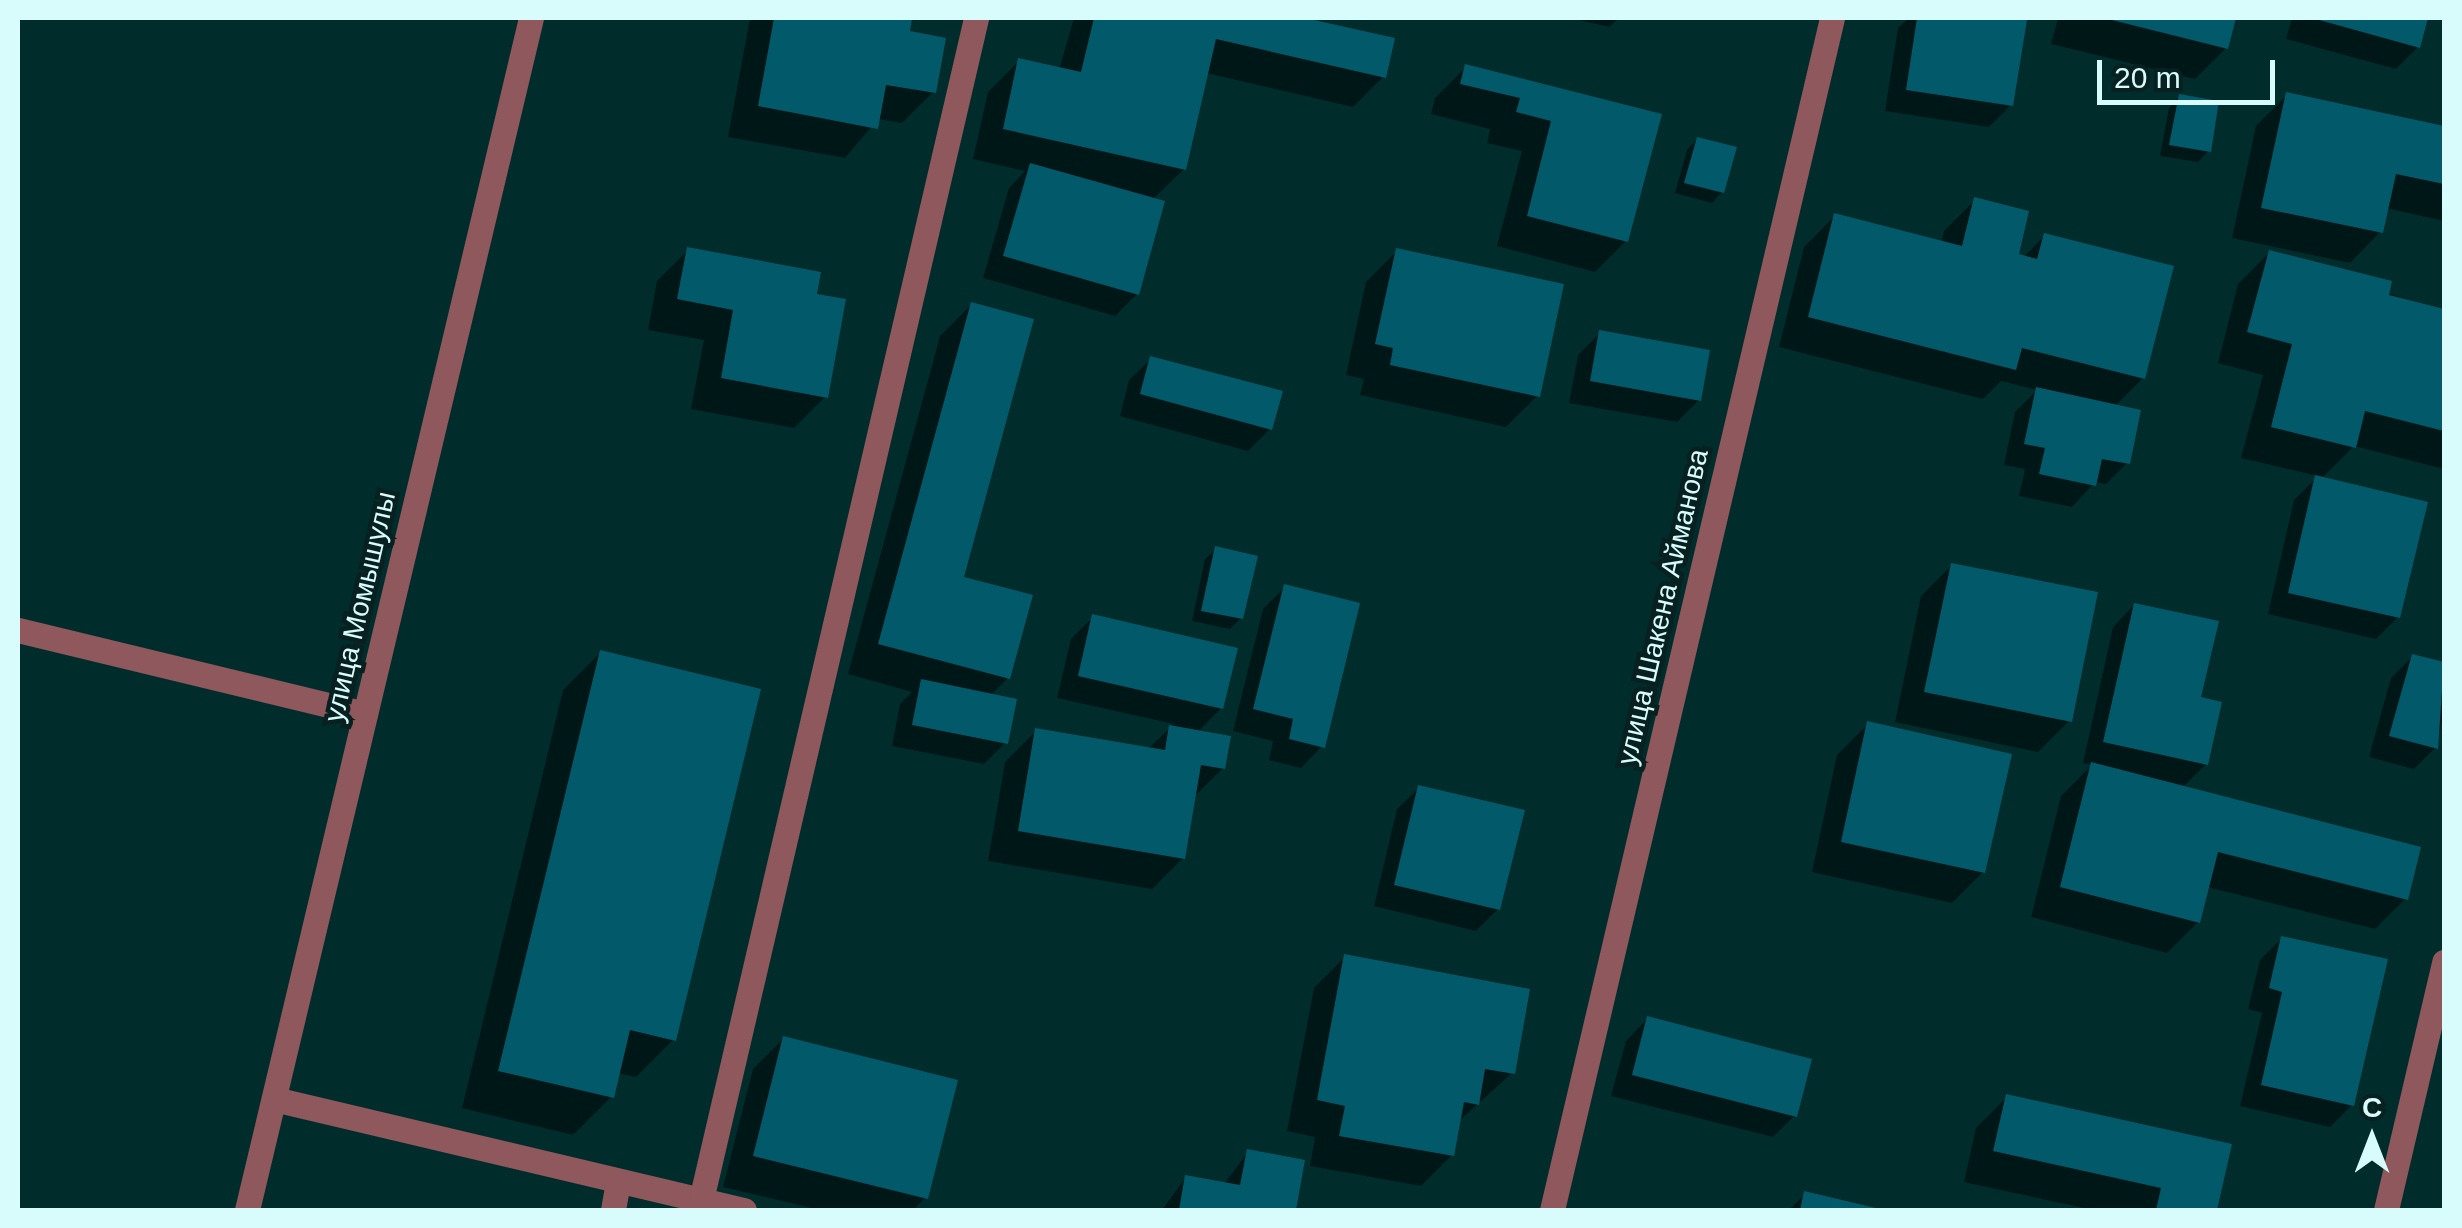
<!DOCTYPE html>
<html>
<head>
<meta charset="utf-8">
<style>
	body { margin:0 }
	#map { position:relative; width:2462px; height:1228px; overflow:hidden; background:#002c2c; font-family:Arial,sans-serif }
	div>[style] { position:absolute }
	.shadow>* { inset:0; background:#0007 }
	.building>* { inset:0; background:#025969 }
	.minor>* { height:25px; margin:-12.5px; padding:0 12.5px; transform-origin:12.5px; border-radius:12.5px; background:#8e585c }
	span { translate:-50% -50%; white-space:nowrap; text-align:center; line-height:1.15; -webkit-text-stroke:9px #082020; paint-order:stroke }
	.street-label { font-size:28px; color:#d8fcfb }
	.frame { position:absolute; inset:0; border:20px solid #d8fcfb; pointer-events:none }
	.north { position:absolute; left:2322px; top:1088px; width:100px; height:100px; -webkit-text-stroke:8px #082020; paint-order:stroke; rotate:0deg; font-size:28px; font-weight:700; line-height:40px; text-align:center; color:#d8fcfb }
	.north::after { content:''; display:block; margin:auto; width:35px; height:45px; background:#d8fcfb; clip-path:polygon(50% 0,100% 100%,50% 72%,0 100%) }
	.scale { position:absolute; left:2097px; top:60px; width:178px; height:45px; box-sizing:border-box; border:5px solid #d8fcfb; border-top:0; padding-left:12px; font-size:30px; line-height:35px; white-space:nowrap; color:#d8fcfb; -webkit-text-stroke:8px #082020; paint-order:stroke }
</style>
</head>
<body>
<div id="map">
	<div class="shadow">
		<div style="clip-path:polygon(750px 18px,910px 18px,907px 33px,933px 92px,902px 123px,878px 119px,845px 158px,728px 137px)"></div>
		<div style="clip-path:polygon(1074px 18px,1293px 18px,1392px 40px,1384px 76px,1353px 107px,1206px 73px,1184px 169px,1152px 200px,1137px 294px,1115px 316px,983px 278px,1009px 188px,1025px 171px,973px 159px,988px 92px,1019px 61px,1059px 70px)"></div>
		<div style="clip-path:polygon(1570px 18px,1619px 18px,1609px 27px)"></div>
		<div style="clip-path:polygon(1909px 18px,2024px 22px,2011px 105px,1989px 127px,1885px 111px,1898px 28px)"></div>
		<div style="clip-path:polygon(2058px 18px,2233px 18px,2226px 48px,2195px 79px,2051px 44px)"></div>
		<div style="clip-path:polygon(2292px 18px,2426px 18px,2418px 47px,2396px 69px,2286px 39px)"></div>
		<div style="clip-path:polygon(1466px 67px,1659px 116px,1626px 241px,1595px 272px,1497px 246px,1522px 151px,1487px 143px,1490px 129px,1431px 114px,1435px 98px)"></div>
		<div style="clip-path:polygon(2287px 95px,2444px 128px,2444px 221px,2386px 208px,2380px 232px,2350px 263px,2232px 238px,2256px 126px)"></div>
		<div style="clip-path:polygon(2179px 97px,2208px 151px,2198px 162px,2160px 156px,2169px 108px)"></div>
		<div style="clip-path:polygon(1697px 139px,1722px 192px,1712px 203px,1675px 193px,1687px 150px)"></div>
		<div style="clip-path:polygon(1975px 200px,2016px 256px,2023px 258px,2045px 235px,2143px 378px,2114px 407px,2128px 462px,2106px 484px,2095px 482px,2072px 507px,2019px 496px,2025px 469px,2004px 465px,2015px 412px,2037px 390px,2001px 381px,1983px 399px,1779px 347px,1804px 247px,1835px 216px,1941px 243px,1944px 231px)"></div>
		<div style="clip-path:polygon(688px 250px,814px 296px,825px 397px,794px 428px,691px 409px,704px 340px,648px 330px,657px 281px)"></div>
		<div style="clip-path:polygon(1397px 251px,1537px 396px,1506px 427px,1360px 395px,1364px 379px,1346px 375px,1366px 282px)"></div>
		<div style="clip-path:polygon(2269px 253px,2444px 312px,2444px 469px,2354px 446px,2321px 479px,2398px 617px,2376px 639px,2268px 614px,2294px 500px,2318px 476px,2241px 458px,2263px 375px,2218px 363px,2238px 284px)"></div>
		<div style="clip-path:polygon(971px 305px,961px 579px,1008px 678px,990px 696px,1005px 743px,984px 764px,892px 746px,900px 704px,912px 692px,848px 674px,940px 336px)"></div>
		<div style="clip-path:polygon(1600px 333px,1699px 400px,1677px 422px,1569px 403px,1578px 355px)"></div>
		<div style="clip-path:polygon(1151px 359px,1270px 429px,1248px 451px,1120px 416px,1129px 380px)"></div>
		<div style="clip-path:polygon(1216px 549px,1241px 618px,1230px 629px,1192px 621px,1205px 559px)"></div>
		<div style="clip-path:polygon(1952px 565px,2069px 721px,2038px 752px,1895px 722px,1921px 596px)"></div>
		<div style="clip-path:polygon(1285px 587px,1322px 746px,1301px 768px,1269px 760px,1273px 741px,1233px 731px,1263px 609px)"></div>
		<div style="clip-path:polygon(2134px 605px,2198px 699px,2206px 764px,2182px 788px,2406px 898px,2375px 929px,2207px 887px,2198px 922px,2167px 953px,2031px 917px,2061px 796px,2092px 765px,2083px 763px,2113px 627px)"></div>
		<div style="clip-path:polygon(1093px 617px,1221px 708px,1197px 733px,1223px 768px,1193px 798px,1183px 858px,1152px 889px,988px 861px,1005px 762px,1036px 731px,1148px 749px,1174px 724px,1057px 698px,1071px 639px)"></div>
		<div style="clip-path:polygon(601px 652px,674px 1039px,636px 1077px,617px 1073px,611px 1097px,573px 1135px,462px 1108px,563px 690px)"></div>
		<div style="clip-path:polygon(2413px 656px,2444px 665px,2444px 714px,2436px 747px,2414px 769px,2369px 757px,2391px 678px)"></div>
		<div style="clip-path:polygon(1868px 724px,1983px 872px,1952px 903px,1812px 872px,1837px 755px)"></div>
		<div style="clip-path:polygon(1419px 788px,1498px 909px,1476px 931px,1374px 906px,1397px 809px)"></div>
		<div style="clip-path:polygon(2282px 938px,2352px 1105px,2330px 1127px,2240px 1106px,2262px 1013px,2248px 1009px,2260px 960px)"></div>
		<div style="clip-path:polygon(1345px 957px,1512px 1073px,1457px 1123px,1452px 1155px,1421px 1186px,1310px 1166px,1315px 1137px,1287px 1131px,1314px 988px)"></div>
		<div style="clip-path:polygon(1647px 1019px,1794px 1116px,1773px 1137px,1611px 1096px,1626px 1041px)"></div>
		<div style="clip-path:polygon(784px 1038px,925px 1198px,913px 1210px,820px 1210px,723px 1187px,753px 1069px)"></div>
		<div style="clip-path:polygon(2007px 1097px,2229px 1146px,2215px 1210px,2093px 1210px,1964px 1182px,1976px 1128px)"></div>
		<div style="clip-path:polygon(1248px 1152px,1302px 1162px,1294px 1210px,1162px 1210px,1186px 1177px,1224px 1184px)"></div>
		<div style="clip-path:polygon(1805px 1194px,1876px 1210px,1789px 1210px)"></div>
	</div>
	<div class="building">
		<div style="clip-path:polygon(774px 18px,912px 18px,910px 31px,946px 38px,936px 93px,886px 85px,878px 129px,758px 106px)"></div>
		<div style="clip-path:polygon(1094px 18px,1305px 18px,1395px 38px,1386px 78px,1216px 39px,1186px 170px,1003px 129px,1018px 58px,1081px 72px)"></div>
		<div style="clip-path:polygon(1917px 18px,2027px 20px,2013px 106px,1906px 90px)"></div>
		<div style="clip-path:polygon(2104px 18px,2236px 18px,2228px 49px)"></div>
		<div style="clip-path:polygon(2312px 18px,2428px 18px,2420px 48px)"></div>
		<div style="clip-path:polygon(1465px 64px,1662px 114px,1628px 242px,1527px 216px,1551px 121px,1516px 112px,1520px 98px,1460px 84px)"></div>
		<div style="clip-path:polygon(2286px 92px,2444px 126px,2444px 184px,2396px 174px,2383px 233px,2261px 208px)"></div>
		<div style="clip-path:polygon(2179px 94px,2219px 101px,2211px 152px,2169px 145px)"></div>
		<div style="clip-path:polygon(1697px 137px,1737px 147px,1724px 193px,1684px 183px)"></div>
		<div style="clip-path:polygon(1030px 163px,1165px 201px,1139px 295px,1003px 256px)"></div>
		<div style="clip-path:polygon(1974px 197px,2029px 211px,2019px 254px,2037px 259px,2044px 233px,2174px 266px,2145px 379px,2022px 348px,2016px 370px,1808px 317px,1834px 213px,1962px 246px)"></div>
		<div style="clip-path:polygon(687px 247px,821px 272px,817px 294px,846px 299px,828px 398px,721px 378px,733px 310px,677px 299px)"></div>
		<div style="clip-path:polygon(1396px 248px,1564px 284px,1540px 397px,1390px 365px,1393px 348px,1375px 344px)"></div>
		<div style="clip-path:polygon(2269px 250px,2392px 281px,2389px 295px,2444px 309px,2444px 431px,2365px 411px,2356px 448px,2271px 427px,2292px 344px,2247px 332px)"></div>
		<div style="clip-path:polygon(971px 302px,1034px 319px,964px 577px,1033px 595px,1010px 679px,878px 644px)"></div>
		<div style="clip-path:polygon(1599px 330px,1710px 350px,1701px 401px,1590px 381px)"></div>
		<div style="clip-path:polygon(1150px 356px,1283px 391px,1272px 430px,1140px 394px)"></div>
		<div style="clip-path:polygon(2036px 387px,2141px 410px,2130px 464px,2102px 459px,2096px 486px,2039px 474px,2045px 448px,2024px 444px)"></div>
		<div style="clip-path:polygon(2315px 475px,2428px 502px,2400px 618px,2288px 593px)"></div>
		<div style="clip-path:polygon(1215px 546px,1258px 556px,1243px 619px,1201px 611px)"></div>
		<div style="clip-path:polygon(1951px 563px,2098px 592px,2072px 722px,1924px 692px)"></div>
		<div style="clip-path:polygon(1284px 584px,1360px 603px,1325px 748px,1289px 739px,1293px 719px,1253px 709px)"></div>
		<div style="clip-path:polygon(2134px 603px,2219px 621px,2201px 697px,2222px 702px,2208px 765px,2103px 742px)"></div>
		<div style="clip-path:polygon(1092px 614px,1238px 648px,1223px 709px,1078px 676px)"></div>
		<div style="clip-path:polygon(600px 650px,761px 689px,676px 1041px,630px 1030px,614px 1098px,498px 1071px)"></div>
		<div style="clip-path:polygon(2412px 654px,2444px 662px,2438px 749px,2389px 736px)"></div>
		<div style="clip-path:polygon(921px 679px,1017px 699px,1008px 744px,912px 725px)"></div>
		<div style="clip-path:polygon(1867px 721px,2012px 754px,1985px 873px,1841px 842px)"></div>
		<div style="clip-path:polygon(1169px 725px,1231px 736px,1225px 769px,1201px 765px,1185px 859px,1018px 831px,1035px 728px,1165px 750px)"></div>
		<div style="clip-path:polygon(2091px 762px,2421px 847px,2408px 900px,2218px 852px,2200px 923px,2060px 887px)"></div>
		<div style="clip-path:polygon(1418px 785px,1525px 810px,1500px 910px,1394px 885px)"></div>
		<div style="clip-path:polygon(2281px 936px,2388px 959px,2354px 1106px,2261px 1085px,2282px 992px,2269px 988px)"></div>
		<div style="clip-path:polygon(1344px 954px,1530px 989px,1515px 1074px,1485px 1069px,1479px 1105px,1464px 1102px,1454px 1156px,1339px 1136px,1345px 1106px,1317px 1100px)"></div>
		<div style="clip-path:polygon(1647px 1016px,1812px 1059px,1797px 1117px,1632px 1075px)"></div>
		<div style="clip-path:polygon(783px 1036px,958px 1080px,928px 1199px,753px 1156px)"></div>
		<div style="clip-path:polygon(2006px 1094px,2232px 1144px,2217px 1210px,2156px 1210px,2161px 1188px,1993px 1151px)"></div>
		<div style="clip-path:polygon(1247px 1149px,1305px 1160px,1296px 1210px,1179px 1210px,1185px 1175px,1240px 1185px)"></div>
		<div style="clip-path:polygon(1804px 1191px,1880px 1209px,1880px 1210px,1800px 1210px)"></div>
	</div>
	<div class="minor">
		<div style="left:18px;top:630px;width:357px;rotate:13.6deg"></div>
		<div style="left:274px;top:1099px;width:483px;rotate:13.3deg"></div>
		<div style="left:701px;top:1200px;width:1214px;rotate:-76.9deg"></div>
		<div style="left:247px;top:1210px;width:1225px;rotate:-76.6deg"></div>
		<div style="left:613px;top:1210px;width:29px;rotate:-80deg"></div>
		<div style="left:1552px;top:1210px;width:1224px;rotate:-76.78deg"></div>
		<div style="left:2386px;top:1210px;width:255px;rotate:-76.8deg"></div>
	</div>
	<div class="street-label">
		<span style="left:360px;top:607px;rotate:-77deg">улица Момышулы</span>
		<span style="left:1663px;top:607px;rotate:-77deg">улица Шакена Айманова</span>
	</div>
	<div class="frame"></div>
	<div class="north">С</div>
	<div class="scale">20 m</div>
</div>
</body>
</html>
